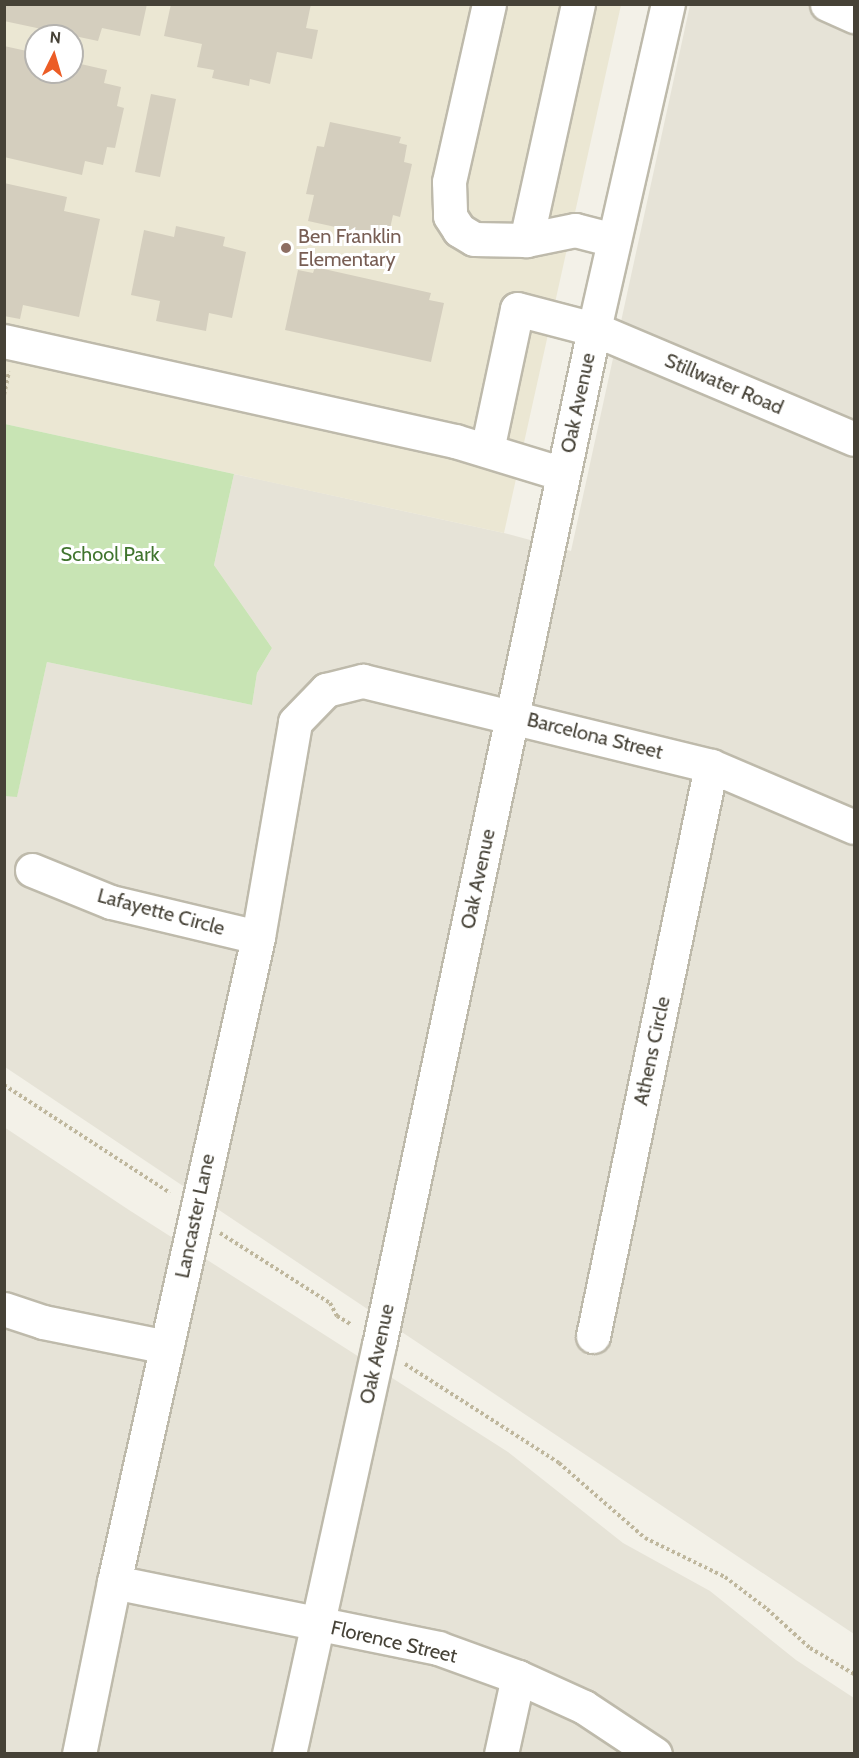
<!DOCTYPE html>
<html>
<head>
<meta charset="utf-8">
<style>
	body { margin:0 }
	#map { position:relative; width:859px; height:1758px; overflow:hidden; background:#f3f1e8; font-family:Cabin,sans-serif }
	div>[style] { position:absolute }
	.residential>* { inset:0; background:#e6e3d7 }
	.education>* { inset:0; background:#ebe7d3 }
	.green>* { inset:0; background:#c8e4b4 }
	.building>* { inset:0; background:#d4cebe }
	.path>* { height:4px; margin-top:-2px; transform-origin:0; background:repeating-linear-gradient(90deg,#bfb79d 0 3px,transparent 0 6px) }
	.roads { filter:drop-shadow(2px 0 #bebaab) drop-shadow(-2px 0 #bebaab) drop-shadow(0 2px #bebaab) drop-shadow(0 -2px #bebaab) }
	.minor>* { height:33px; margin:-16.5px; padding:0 16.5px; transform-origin:16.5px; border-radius:16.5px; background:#fff }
	.dots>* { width:16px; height:16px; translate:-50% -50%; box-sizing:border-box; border:3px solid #fff; border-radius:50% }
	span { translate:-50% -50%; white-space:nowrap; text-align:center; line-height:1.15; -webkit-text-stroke:6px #fff; paint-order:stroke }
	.education-label { font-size:20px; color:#785e54 }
	.left { translate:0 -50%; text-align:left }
	.street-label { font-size:20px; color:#464237 }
	.park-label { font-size:20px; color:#40742e }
	.frame { position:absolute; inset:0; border:6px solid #464237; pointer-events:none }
	.north { position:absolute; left:24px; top:24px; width:60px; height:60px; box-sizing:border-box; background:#fff; border:2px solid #b5b3af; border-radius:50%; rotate:5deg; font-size:16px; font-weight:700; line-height:24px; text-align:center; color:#464237 }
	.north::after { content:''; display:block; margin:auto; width:21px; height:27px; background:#ec5d26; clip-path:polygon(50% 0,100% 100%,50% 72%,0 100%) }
</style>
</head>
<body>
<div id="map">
	<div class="residential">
		<div style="clip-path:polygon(690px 5px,854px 5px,854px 1634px,5px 1067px,4px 796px,17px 796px,47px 662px,252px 705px,257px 673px,272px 648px,214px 565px,234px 474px,504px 533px,571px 551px)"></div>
		<div style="clip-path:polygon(4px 1127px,129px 1210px,508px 1452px,623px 1543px,710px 1591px,796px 1660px,854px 1698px,854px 1753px,5px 1753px)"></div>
	</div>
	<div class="education">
		<div style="clip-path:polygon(evenodd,5px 5px,621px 5px,504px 533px,5px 424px,5px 5px,36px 36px,72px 36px,72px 72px,36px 72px,36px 36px)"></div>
	</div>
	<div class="green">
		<div style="clip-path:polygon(5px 424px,234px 474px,214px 565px,272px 648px,257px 673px,252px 705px,47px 662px,17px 797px,5px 796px)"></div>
	</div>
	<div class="building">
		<div style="clip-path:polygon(4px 4px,147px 4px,140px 36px,102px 28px,98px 41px,4px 21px)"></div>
		<div style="clip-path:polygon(171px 4px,311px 4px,306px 28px,318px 30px,312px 59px,277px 52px,270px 84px,250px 79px,249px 86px,212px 78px,214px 70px,197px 67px,202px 44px,164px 36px)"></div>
		<div style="clip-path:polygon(4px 46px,36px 53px,36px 72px,72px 72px,72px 62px,107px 70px,104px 83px,121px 87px,117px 106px,124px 108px,115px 148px,107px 147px,103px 165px,85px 161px,82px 175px,4px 157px)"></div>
		<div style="clip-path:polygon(151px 94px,176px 99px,160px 177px,135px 172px)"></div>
		<div style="clip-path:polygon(330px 122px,401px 137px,399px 143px,407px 145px,404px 162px,412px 164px,400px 217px,393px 215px,389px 233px,382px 231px,381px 237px,308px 221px,314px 195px,306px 194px,317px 146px,324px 147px)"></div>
		<div style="clip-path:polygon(4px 183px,67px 197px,64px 211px,100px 219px,79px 317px,23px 305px,20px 319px,4px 316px)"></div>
		<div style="clip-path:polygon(176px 226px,225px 237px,223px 246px,246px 252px,232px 318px,209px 313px,206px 331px,156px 321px,160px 301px,131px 295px,144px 230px,174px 237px)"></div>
		<div style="clip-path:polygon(315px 267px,431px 293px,429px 300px,444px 303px,431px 362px,285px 330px,298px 270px,313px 273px)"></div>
	</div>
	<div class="path">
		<div style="left:4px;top:395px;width:24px;rotate:-78deg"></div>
		<div style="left:4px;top:1085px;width:198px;rotate:33deg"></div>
		<div style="left:220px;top:1233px;width:130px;rotate:32.5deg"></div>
		<div style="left:330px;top:1303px;width:15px;rotate:62deg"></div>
		<div style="left:337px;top:1316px;width:17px;rotate:31deg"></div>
		<div style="left:405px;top:1364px;width:183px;rotate:32.7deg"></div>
		<div style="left:559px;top:1463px;width:114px;rotate:41.1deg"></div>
		<div style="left:645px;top:1538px;width:89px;rotate:26deg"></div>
		<div style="left:725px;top:1577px;width:53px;rotate:37.3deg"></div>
		<div style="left:767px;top:1609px;width:58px;rotate:42.2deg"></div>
		<div style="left:810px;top:1648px;width:51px;rotate:30.6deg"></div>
	</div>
	<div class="roads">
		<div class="minor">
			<div style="left:489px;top:4px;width:182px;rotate:102.7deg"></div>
			<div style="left:449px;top:182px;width:34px;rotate:88deg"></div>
			<div style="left:450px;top:216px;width:17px;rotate:57deg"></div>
			<div style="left:459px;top:230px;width:17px;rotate:31deg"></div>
			<div style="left:474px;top:239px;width:52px;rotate:1.1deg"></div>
			<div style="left:578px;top:4px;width:242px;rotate:102.4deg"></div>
			<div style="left:526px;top:240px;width:50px;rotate:-11.5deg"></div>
			<div style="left:575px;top:230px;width:40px;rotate:14.4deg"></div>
			<div style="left:827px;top:4px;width:30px;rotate:24deg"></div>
			<div style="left:4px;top:341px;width:462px;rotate:12.5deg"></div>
			<div style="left:455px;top:441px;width:113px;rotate:17deg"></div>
			<div style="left:487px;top:450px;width:144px;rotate:-78deg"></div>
			<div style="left:517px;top:309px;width:80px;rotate:14.6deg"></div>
			<div style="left:594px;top:329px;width:282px;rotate:22.9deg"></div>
			<div style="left:32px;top:870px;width:85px;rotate:22.1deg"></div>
			<div style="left:111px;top:902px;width:151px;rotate:13.4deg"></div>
			<div style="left:4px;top:1309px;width:41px;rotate:18.4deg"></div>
			<div style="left:43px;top:1322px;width:126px;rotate:11.4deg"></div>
			<div style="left:593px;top:1336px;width:582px;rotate:-78.3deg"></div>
			<div style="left:114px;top:1582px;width:331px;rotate:11.5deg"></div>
			<div style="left:438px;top:1648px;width:85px;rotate:19.9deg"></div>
			<div style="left:518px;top:1677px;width:72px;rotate:24.4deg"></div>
			<div style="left:584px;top:1707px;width:85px;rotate:33.5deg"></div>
			<div style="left:79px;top:1754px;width:176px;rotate:-78.5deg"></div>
			<div style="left:114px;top:1582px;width:661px;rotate:-77.41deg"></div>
			<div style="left:258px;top:937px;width:218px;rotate:-80.2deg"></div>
			<div style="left:295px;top:722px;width:45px;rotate:-45.9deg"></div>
			<div style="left:326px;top:690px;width:38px;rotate:-14deg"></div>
			<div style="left:363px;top:681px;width:358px;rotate:13.7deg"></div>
			<div style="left:711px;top:766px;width:155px;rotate:23.1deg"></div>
			<div style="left:289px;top:1754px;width:419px;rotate:-77.6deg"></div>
			<div style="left:379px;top:1345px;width:1038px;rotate:-78.05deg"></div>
			<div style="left:594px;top:329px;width:333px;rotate:-77.2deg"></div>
			<div style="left:501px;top:1754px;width:79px;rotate:-77.6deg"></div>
		</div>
	</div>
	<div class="dots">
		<div style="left:286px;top:248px;background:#8d6e63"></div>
	</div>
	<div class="education-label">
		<span class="left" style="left:298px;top:248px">Ben Franklin<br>Elementary</span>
	</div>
	<div class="street-label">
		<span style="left:724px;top:384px;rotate:23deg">Stillwater Road</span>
		<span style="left:578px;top:403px;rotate:-78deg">Oak Avenue</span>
		<span style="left:595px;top:736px;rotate:14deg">Barcelona Street</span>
		<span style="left:478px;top:879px;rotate:-78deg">Oak Avenue</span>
		<span style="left:161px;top:912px;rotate:15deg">Lafayette Circle</span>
		<span style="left:652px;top:1051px;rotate:-78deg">Athens Circle</span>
		<span style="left:195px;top:1216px;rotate:-78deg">Lancaster Lane</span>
		<span style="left:377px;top:1354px;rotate:-78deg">Oak Avenue</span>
		<span style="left:394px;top:1642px;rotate:13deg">Florence Street</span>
	</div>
	<div class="park-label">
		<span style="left:110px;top:554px">School Park</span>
	</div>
	<div class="frame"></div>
	<div class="north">N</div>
</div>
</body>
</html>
